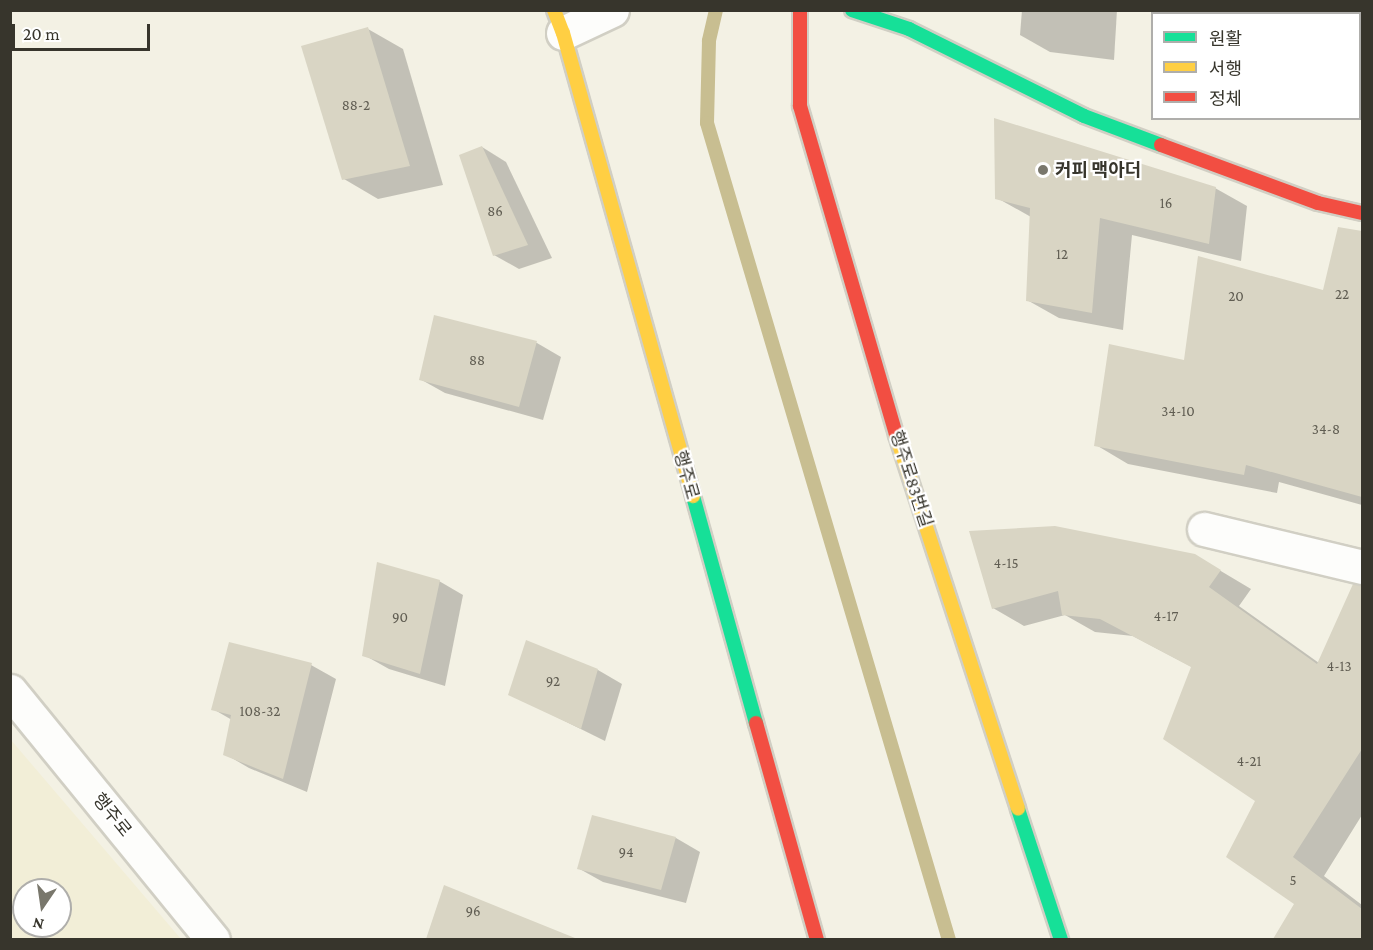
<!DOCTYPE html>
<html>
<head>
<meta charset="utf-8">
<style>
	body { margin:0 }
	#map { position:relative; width:1373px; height:950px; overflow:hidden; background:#f3f1e4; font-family:"Crimson Pro","Noto Sans KR",serif }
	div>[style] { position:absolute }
	.built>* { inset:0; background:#f2eed7 }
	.shadow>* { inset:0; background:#0003 }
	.stream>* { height:14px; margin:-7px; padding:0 7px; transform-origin:7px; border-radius:7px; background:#c8be91 }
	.building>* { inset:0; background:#d9d5c4 }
	.roads { filter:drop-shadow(2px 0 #d1cfc4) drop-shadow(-2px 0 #d1cfc4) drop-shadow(0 2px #d1cfc4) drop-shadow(0 -2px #d1cfc4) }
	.street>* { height:33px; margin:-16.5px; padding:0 16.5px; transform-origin:16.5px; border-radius:16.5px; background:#fdfdfb }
	.fast>* { height:14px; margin:-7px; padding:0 7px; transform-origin:7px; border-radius:7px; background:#16e098 }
	.slow>* { height:14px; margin:-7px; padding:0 7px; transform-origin:7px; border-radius:7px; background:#ffcf43 }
	.jam>* { height:14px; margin:-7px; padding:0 7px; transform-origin:7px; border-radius:7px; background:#f24e42 }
	.dots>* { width:16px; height:16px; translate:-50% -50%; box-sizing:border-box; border:3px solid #fff; border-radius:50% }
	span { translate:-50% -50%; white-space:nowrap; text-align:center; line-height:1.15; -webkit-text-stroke:4.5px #fff; paint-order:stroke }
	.number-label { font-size:15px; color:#605d52 }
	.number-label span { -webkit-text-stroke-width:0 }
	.poi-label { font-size:18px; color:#37352c; font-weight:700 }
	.left { translate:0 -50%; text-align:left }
	.street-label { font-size:18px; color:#37352c }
	.frame { position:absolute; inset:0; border:12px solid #37352c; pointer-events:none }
	.legend { position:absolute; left:1151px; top:12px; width:210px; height:108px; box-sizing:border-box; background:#fff; border:2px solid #afaeab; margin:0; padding:8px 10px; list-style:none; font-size:18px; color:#37352c }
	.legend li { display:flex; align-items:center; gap:12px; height:30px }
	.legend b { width:30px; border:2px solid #afaeab }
	.north { position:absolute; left:12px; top:878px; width:60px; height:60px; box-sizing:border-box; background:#fff; border:2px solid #afaeab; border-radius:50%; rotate:193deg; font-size:16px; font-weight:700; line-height:24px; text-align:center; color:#37352c }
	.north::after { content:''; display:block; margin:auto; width:21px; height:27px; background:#79776c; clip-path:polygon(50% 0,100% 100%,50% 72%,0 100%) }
	.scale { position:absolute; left:12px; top:24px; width:138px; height:27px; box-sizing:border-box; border:3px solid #37352c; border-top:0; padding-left:8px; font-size:18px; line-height:21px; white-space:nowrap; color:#37352c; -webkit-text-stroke:4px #fff; paint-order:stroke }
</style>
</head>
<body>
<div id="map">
	<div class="built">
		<div style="clip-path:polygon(evenodd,11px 740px,181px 939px,11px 939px,11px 740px,24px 890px,60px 890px,60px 926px,24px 926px,24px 890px)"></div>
	</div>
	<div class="shadow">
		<div style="clip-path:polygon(1022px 10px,1117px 10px,1114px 60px,1050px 52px,1020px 35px)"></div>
		<div style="clip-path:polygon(368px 29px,403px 49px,443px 185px,378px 199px,344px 179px)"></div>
		<div style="clip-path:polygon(482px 147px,506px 162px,552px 258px,519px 269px,494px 255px)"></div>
		<div style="clip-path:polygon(1215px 188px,1247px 206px,1241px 261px,1132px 235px,1123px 330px,1059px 318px,1027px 300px,1031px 217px,997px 198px)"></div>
		<div style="clip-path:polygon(1334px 250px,1362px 257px,1362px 505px,1279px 482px,1277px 493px,1128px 464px,1096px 445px,1186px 362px,1324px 292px)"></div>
		<div style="clip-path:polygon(435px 317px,537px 343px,561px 357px,543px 420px,445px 393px,420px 379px)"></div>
		<div style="clip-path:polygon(971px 533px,1194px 555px,1251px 589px,1239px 606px,1319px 663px,1344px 606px,1362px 615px,1362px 815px,1324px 876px,1362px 905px,1362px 940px,1275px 940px,1296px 904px,1257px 800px,1192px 667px,1133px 636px,1095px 632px,1065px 615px,1024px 626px,993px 608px)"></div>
		<div style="clip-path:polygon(439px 581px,463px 595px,445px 686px,389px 669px,364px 655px)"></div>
		<div style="clip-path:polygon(311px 665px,336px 679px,307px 792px,249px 768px,225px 754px,232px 720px,213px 709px)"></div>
		<div style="clip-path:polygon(598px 670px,622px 684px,605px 741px,510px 694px)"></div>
		<div style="clip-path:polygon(676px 838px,700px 852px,686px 903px,603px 882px,578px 868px)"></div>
		<div style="clip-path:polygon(445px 887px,573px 940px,427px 940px)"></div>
	</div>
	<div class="stream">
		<div style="left:716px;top:10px;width:32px;rotate:103deg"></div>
		<div style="left:709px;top:41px;width:82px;rotate:91.4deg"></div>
		<div style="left:707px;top:123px;width:852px;rotate:73.5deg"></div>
	</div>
	<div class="building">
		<div style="clip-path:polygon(368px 27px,410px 166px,342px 180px,301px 46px)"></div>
		<div style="clip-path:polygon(994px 118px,1216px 187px,1209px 244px,1100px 218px,1092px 313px,1026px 301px,1030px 208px,995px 199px)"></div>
		<div style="clip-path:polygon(482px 146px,528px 245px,493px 256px,459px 155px)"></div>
		<div style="clip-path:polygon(1338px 227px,1362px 231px,1362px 497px,1246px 465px,1244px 475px,1094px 446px,1109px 344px,1184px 360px,1198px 256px,1323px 290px)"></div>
		<div style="clip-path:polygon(434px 315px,537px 341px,519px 407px,419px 380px)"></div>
		<div style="clip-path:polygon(1055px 526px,1195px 554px,1221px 570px,1209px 587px,1317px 664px,1353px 584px,1362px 585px,1362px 749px,1293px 857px,1362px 909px,1362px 939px,1273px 939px,1294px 904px,1226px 857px,1255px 801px,1163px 739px,1191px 667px,1100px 619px,1062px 615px,1058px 591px,992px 609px,969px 531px)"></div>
		<div style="clip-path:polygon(377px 562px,440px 580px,420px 674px,362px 656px)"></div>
		<div style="clip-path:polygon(526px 640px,598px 669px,581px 729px,508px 695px)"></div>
		<div style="clip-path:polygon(229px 642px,312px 663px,283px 779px,223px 755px,231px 715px,211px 710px)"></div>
		<div style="clip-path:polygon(592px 815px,676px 837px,661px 890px,577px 869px)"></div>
		<div style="clip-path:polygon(444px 885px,575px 938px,574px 939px,426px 939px)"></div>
	</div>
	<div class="roads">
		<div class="street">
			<div style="left:563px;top:33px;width:54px;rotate:-25.1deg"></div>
			<div style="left:1204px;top:529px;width:163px;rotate:13.5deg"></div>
			<div style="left:10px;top:691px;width:321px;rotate:50.8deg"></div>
		</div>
		<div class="fast">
			<div style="left:852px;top:10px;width:60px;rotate:18.4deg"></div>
			<div style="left:909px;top:29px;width:195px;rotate:26.4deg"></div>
			<div style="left:1084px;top:116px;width:82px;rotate:20.6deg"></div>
			<div style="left:693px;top:496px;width:236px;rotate:74.5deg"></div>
			<div style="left:1018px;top:809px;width:138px;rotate:71.8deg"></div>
		</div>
		<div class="slow">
			<div style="left:554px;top:10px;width:25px;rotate:69deg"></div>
			<div style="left:563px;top:33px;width:481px;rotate:74.3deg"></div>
			<div style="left:896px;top:435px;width:393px;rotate:71.9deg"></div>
		</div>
		<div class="jam">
			<div style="left:800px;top:10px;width:96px;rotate:90deg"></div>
			<div style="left:800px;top:106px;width:343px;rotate:73.7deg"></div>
			<div style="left:1161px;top:145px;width:167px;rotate:20.3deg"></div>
			<div style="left:1318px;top:203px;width:45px;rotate:12.8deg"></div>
			<div style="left:756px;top:723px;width:225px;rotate:74.3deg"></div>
		</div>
	</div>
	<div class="dots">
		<div style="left:1043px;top:170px;background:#79776c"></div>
	</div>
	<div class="number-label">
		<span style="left:356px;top:106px">88-2</span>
		<span style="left:1166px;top:204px">16</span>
		<span style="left:495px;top:212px">86</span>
		<span style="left:1062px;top:255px">12</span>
		<span style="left:1342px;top:295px">22</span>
		<span style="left:1236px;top:297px">20</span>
		<span style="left:477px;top:361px">88</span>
		<span style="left:1178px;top:412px">34-10</span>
		<span style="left:1326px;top:430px">34-8</span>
		<span style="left:1006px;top:564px">4-15</span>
		<span style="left:1166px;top:617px">4-17</span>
		<span style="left:400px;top:618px">90</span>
		<span style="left:1339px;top:667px">4-13</span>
		<span style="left:553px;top:682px">92</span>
		<span style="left:260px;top:712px">108-32</span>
		<span style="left:1249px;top:762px">4-21</span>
		<span style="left:626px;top:853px">94</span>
		<span style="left:1293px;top:881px">5</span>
		<span style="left:473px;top:912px">96</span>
	</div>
	<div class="poi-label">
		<span class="left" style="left:1055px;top:170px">커피 맥아더</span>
	</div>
	<div class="street-label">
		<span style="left:686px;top:475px;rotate:74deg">행주로</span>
		<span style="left:911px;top:479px;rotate:72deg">행주로83번길</span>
		<span style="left:112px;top:815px;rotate:51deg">행주로</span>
	</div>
	<div class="frame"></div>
	<ul class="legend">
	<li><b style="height:8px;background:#16e098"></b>원활</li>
	<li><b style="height:8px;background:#ffcf43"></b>서행</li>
	<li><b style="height:8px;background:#f24e42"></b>정체</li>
	</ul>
	<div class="north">N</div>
	<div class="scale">20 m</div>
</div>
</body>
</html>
